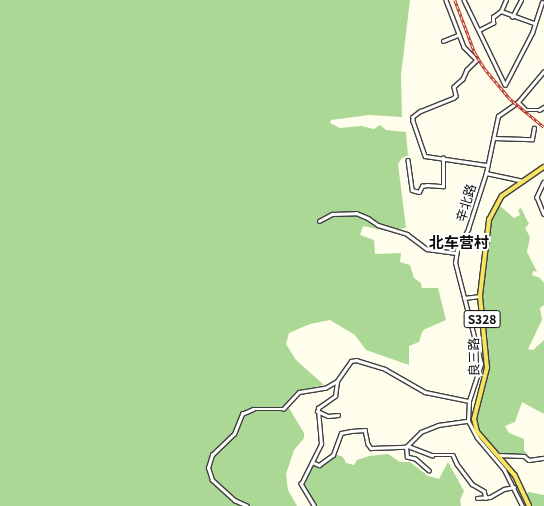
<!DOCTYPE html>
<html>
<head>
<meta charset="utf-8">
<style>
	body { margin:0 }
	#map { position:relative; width:544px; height:506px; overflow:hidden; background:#fffdeb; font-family:Georgia,"Noto Sans SC",serif }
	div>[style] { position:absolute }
	.forest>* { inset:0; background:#abd995 }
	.roads { filter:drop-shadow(1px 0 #3f3f3f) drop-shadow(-1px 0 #3f3f3f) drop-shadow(0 1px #3f3f3f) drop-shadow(0 -1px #3f3f3f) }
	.minor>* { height:2.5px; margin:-1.25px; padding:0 1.25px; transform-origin:1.25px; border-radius:1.25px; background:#fff }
	.major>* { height:3.5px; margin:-1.75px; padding:0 1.75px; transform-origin:1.75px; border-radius:1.75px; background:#f7e562 }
	.rail>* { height:2.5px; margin-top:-1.25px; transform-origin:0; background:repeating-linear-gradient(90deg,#fff 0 3px,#ba3026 0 6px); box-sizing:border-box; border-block:1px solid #ba3026 }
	span { translate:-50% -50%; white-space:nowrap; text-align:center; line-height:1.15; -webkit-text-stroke:4px #fff; paint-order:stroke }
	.shield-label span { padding:1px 3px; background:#fff; border:1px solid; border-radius:3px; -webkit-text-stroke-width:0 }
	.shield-label { font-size:12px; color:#0c0c0c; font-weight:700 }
	.street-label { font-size:13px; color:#0c0c0c }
	.quarter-label { font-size:15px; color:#0c0c0c; font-weight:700 }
</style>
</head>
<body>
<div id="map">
	<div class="forest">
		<div style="clip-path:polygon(0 0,410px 0,401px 75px,402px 117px,369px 115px,331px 120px,330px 123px,340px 128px,361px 126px,374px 129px,380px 125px,386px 130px,406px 132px,408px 155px,402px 158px,398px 164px,406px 228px,386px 231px,363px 226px,360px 235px,374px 240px,375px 254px,401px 253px,400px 262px,410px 265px,414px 278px,421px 283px,422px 288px,438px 288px,446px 320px,425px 329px,422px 332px,419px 342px,409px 346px,409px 365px,366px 350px,355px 335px,330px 320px,310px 324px,289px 333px,286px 344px,296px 360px,324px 385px,296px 391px,286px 403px,304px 433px,304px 438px,294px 450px,286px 474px,288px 490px,297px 506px,0 506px)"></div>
		<div style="clip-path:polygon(500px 206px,514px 218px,520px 215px,518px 210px,521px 208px,529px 224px,525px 228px,530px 237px,527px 252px,537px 272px,533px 271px,532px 275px,540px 278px,544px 283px,544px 305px,540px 308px,542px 320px,528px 349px,533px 350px,544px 340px,544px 414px,522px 402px,515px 422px,505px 426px,509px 433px,524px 439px,524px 450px,529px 457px,526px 459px,510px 458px,499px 452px,480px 431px,476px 420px,489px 365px,481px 299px,490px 224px,498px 207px)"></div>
		<div style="clip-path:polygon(333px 453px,343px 457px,346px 463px,354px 465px,357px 460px,369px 456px,388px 454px,400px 462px,410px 462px,428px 476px,439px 479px,448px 462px,464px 491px,460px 500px,461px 506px,312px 506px,302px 485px,311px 464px,316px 466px)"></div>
		<div style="clip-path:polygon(529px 492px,544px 495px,544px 506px,531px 506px,526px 494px)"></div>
	</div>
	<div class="roads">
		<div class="minor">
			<div style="left:446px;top:0;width:50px;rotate:69deg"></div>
			<div style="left:464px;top:47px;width:18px;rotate:45deg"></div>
			<div style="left:477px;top:60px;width:14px;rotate:135deg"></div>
			<div style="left:467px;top:70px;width:10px;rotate:114deg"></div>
			<div style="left:463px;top:79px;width:12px;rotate:138deg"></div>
			<div style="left:454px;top:87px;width:9px;rotate:77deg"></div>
			<div style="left:456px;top:96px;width:3px;rotate:135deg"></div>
			<div style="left:454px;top:98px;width:35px;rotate:158deg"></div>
			<div style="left:421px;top:111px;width:10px;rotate:143deg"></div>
			<div style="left:413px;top:117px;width:4px;rotate:90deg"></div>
			<div style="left:413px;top:121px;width:37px;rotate:71deg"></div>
			<div style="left:425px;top:156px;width:63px;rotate:8.3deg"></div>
			<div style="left:464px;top:0;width:94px;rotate:64.2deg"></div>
			<div style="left:505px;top:85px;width:59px;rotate:-62.6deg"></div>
			<div style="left:532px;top:33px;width:32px;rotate:-72deg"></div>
			<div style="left:501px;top:11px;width:35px;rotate:20deg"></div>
			<div style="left:512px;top:17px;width:19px;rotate:-62deg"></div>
			<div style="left:479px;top:30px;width:16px;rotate:-27deg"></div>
			<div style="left:493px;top:23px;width:6px;rotate:-90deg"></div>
			<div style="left:493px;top:17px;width:10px;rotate:-37deg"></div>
			<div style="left:501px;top:11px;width:12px;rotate:-66deg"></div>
			<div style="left:443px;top:41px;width:16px;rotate:-22deg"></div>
			<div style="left:518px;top:102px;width:11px;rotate:45deg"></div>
			<div style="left:526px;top:110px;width:13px"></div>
			<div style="left:539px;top:110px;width:6px;rotate:-31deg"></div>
			<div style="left:494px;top:138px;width:38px;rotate:2deg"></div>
			<div style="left:532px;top:139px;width:11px;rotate:-80deg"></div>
			<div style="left:408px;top:160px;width:30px;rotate:82deg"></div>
			<div style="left:412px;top:190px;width:7px;rotate:16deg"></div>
			<div style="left:419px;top:192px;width:7px;rotate:-63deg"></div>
			<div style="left:422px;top:186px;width:5px;rotate:-11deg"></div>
			<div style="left:427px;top:185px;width:16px;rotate:4deg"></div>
			<div style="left:443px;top:186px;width:28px;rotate:-90deg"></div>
			<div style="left:486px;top:173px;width:38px;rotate:12deg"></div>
			<div style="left:544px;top:182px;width:17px;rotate:115deg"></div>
			<div style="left:537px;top:197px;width:18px;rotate:68deg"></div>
			<div style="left:319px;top:221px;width:15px;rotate:-28deg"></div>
			<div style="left:332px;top:214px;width:24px;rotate:-2deg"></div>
			<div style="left:356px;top:213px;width:13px;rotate:23deg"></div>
			<div style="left:368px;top:218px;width:12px;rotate:35deg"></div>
			<div style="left:378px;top:225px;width:30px;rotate:17deg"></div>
			<div style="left:407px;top:234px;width:25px;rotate:37deg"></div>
			<div style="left:427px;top:249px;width:29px;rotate:8deg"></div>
			<div style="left:464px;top:298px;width:16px;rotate:-7deg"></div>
			<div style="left:317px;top:411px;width:12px;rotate:24deg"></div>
			<div style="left:328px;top:416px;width:10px;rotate:-6deg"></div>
			<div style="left:408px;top:446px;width:26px;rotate:21deg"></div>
			<div style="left:432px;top:455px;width:21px"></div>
			<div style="left:453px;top:455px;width:10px;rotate:66deg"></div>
			<div style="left:457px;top:464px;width:25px;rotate:53deg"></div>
			<div style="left:472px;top:484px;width:14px;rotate:30deg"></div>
			<div style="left:484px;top:491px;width:7px;rotate:74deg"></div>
			<div style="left:497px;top:455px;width:27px;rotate:2deg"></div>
			<div style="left:524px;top:456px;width:6px;rotate:39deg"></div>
			<div style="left:529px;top:460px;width:15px;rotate:-8deg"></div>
			<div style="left:312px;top:462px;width:8px;rotate:23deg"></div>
			<div style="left:319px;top:465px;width:17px;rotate:-36deg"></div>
			<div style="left:333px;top:455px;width:23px;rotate:-70deg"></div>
			<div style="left:341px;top:433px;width:10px;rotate:-11deg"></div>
			<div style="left:351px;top:431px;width:14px;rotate:-4deg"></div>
			<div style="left:365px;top:430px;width:14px;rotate:78deg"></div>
			<div style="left:368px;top:444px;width:5px;rotate:53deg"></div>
			<div style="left:371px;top:448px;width:35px;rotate:-2deg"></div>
			<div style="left:429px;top:471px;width:18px;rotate:-139deg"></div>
			<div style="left:415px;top:459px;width:8px;rotate:-166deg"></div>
			<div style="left:407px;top:457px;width:10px;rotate:-96deg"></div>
			<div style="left:406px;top:447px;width:21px;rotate:-45deg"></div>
			<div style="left:421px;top:432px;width:18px;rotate:-22deg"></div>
			<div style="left:438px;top:425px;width:30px;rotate:-8deg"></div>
			<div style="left:477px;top:498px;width:13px;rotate:-4deg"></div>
			<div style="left:490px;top:497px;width:16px;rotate:-30deg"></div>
			<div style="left:504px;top:489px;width:10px;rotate:-11deg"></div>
			<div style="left:247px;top:506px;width:13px;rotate:-157deg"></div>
			<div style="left:235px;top:501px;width:31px;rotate:-138deg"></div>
			<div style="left:212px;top:480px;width:13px;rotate:-108deg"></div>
			<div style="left:208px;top:468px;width:14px;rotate:-73deg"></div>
			<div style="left:212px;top:455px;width:30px;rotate:-44deg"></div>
			<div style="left:234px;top:434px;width:22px;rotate:-68deg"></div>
			<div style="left:242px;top:414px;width:12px;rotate:-24deg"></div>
			<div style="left:253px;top:409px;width:30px"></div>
			<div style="left:283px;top:409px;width:23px;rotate:-47deg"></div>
			<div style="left:299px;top:392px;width:26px;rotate:-9deg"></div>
			<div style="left:325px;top:388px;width:14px;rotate:-30deg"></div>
			<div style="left:314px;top:506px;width:26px;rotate:-121deg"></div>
			<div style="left:301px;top:484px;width:45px;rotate:-63.4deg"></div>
			<div style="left:321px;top:444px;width:36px;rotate:-95deg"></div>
			<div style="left:318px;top:408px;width:21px;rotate:-35deg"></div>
			<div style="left:335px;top:396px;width:15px;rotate:-82deg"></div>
			<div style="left:337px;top:381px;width:24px;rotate:-55deg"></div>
			<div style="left:351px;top:361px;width:5px;rotate:-11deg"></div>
			<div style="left:356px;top:360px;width:30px;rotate:17deg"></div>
			<div style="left:385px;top:369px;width:46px;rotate:29.9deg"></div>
			<div style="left:425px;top:392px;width:45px;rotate:11.6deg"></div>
			<div style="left:522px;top:506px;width:40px;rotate:-116.6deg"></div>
			<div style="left:504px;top:470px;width:42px;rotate:-130.2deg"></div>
			<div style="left:477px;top:438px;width:19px;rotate:-118deg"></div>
			<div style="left:468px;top:421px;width:20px;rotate:-87deg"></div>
			<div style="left:469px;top:401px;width:39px;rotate:-72deg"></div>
			<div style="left:481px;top:364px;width:104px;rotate:-104.4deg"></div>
			<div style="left:455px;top:263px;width:13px;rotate:-81deg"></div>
			<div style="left:457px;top:250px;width:24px;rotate:-62deg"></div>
			<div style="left:468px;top:229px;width:59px;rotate:-72.2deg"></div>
			<div style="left:486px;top:173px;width:58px;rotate:-78.1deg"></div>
			<div style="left:498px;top:116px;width:24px;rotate:-35deg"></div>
			<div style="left:518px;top:102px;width:40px;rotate:-50deg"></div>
		</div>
		<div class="major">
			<div style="left:529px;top:506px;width:33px;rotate:-115deg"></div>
			<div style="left:515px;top:476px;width:58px;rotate:-130.8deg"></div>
			<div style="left:477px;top:432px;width:13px;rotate:-103deg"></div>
			<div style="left:474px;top:419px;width:53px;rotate:-75.7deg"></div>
			<div style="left:487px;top:368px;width:72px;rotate:-95.6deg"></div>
			<div style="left:480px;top:296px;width:77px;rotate:-83.2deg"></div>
			<div style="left:489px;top:220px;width:27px;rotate:-62deg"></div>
			<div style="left:502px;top:196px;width:51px;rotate:-34.6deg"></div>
		</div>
	</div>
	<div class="rail">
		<div style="left:455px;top:0;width:57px;rotate:69.3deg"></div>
		<div style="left:475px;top:53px;width:19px;rotate:58deg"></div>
		<div style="left:485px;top:69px;width:38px;rotate:50deg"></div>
		<div style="left:509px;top:98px;width:45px;rotate:39.6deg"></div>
	</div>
	<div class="shield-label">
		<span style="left:482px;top:319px">S328</span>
	</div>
	<div class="street-label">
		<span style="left:466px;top:203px;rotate:-73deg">辛北路</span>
		<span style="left:474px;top:357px;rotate:-91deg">良三路</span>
	</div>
	<div class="quarter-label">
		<span style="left:459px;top:242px">北车营村</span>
	</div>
</div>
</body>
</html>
